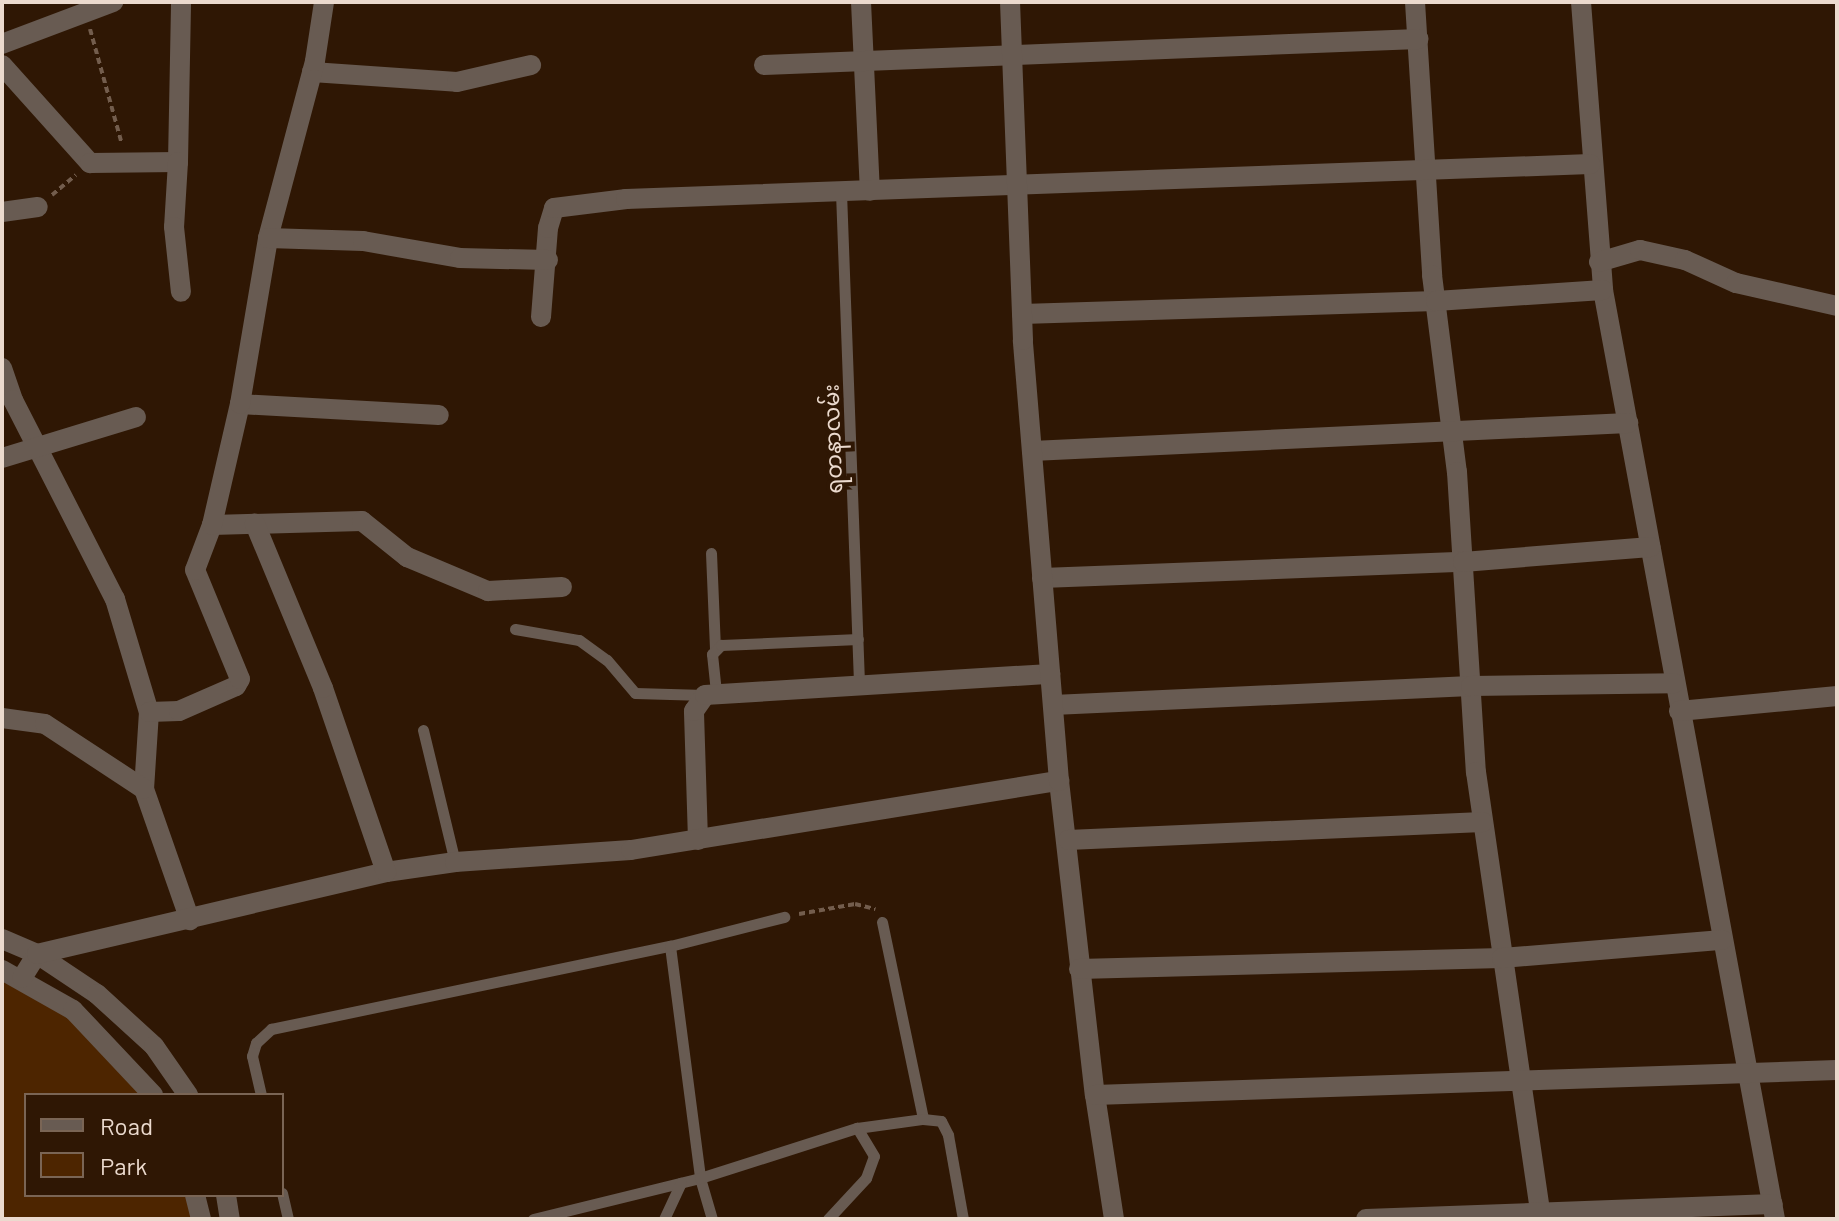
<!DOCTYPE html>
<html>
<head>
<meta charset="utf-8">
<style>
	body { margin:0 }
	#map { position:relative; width:1839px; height:1221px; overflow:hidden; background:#2f1704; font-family:Barlow,"Noto Sans Myanmar",sans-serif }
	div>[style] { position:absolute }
	.green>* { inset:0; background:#4d2500 }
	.path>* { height:4px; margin-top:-2px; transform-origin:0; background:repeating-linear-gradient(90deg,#735d4d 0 6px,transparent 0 10px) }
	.lane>* { height:11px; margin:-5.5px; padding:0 5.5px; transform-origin:5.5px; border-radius:5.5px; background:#685b52 }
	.street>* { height:20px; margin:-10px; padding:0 10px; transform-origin:10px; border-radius:10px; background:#685b52 }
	span { translate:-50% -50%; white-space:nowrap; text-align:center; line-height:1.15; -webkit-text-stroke:8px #2f1704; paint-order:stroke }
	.street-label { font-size:22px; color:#ebdace }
	.frame { position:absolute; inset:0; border:4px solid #ebdace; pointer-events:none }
	.legend { position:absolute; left:24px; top:1093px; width:260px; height:104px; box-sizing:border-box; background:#2f1704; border:2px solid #7a6555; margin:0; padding:10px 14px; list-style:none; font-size:24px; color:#ebdace }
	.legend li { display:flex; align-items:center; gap:16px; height:40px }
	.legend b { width:40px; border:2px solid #7a6555 }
</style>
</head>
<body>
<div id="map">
	<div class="green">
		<div style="clip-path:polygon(2px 974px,47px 995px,151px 1095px,26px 1095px,26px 1195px,187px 1195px,191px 1219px,2px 1219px)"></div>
	</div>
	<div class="path">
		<div style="left:90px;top:29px;width:119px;rotate:74.5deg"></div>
		<div style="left:52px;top:195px;width:31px;rotate:-40deg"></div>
		<div style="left:799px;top:914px;width:57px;rotate:-10.1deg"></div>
		<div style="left:855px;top:904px;width:21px;rotate:14deg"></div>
	</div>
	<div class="lane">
		<div style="left:841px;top:192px;width:492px;rotate:87.9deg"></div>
		<div style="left:711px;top:553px;width:96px;rotate:87.6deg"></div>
		<div style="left:515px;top:629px;width:65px;rotate:9.8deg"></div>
		<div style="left:579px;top:640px;width:34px;rotate:36deg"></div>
		<div style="left:607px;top:660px;width:43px;rotate:49.7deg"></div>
		<div style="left:635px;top:693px;width:70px;rotate:1.6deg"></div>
		<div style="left:716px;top:692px;width:38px;rotate:-96deg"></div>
		<div style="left:712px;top:654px;width:13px;rotate:-45deg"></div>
		<div style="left:721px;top:645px;width:137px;rotate:-2.5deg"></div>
		<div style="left:423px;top:730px;width:136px;rotate:76.4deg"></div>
		<div style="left:882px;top:922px;width:201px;rotate:78.2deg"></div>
		<div style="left:670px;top:946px;width:234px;rotate:82.6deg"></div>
		<div style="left:700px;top:1178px;width:43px;rotate:73.7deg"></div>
		<div style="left:261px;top:1095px;width:40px;rotate:-103deg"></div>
		<div style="left:252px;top:1056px;width:14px;rotate:-73deg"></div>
		<div style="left:256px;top:1043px;width:21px;rotate:-43deg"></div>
		<div style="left:271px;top:1029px;width:408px;rotate:-11.8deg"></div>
		<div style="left:670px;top:946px;width:118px;rotate:-14.3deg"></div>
		<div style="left:282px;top:1193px;width:27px;rotate:77deg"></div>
		<div style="left:533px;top:1219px;width:172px;rotate:-13.8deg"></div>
		<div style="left:700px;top:1178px;width:165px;rotate:-17.7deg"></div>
		<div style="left:857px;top:1128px;width:67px;rotate:-7.8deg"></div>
		<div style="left:923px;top:1119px;width:18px;rotate:6deg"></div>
		<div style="left:941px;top:1121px;width:16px;rotate:63deg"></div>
		<div style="left:948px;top:1135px;width:85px;rotate:79.9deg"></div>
		<div style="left:664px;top:1219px;width:40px;rotate:-65deg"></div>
		<div style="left:828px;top:1219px;width:56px;rotate:-47.2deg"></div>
		<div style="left:866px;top:1178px;width:23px;rotate:-70deg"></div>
		<div style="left:874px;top:1156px;width:33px;rotate:-121deg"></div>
	</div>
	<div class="street">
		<div style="left:861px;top:2px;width:189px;rotate:87.3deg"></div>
		<div style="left:1415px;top:2px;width:274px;rotate:86.4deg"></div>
		<div style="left:1432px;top:275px;width:199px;rotate:82.8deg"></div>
		<div style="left:1457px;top:472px;width:301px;rotate:86.4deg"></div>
		<div style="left:1476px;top:772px;width:452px;rotate:81.7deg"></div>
		<div style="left:1581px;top:2px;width:289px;rotate:85.6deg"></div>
		<div style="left:1603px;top:290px;width:945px;rotate:79.51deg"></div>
		<div style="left:2px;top:44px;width:119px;rotate:-20.7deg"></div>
		<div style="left:2px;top:65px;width:132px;rotate:48.1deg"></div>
		<div style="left:90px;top:163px;width:88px;rotate:-0.7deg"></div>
		<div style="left:178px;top:162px;width:160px;rotate:-88.9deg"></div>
		<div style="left:764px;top:65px;width:655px;rotate:-2.28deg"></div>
		<div style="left:312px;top:72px;width:145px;rotate:3.9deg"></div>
		<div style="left:457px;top:82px;width:76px;rotate:-12.9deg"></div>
		<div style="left:178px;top:162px;width:65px;rotate:93.5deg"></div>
		<div style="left:174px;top:227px;width:65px;rotate:83.9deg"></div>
		<div style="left:2px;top:212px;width:36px;rotate:-8deg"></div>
		<div style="left:268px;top:238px;width:183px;rotate:-75.1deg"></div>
		<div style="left:315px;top:61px;width:60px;rotate:-81.3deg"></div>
		<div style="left:1599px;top:262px;width:43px;rotate:-16.3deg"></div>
		<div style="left:1640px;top:250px;width:46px;rotate:12.5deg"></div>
		<div style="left:1685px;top:260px;width:56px;rotate:24.3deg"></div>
		<div style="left:1736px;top:283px;width:104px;rotate:12.8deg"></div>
		<div style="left:1022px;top:314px;width:414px;rotate:-1.8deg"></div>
		<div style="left:1436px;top:301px;width:167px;rotate:-3.8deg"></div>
		<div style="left:541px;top:317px;width:89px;rotate:-85.5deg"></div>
		<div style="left:548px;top:228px;width:21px;rotate:-73deg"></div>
		<div style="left:554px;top:208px;width:73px;rotate:-7.1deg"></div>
		<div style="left:626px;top:199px;width:965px;rotate:-2.08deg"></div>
		<div style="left:2px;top:368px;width:34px;rotate:71deg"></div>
		<div style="left:13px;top:400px;width:224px;rotate:62.9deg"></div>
		<div style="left:115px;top:599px;width:118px;rotate:73.3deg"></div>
		<div style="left:149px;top:712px;width:77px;rotate:93.7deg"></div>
		<div style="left:144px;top:789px;width:139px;rotate:70.7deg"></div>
		<div style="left:240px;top:404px;width:199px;rotate:3.2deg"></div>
		<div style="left:1032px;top:451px;width:597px;rotate:-2.69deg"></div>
		<div style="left:2px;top:458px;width:140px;rotate:-17deg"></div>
		<div style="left:212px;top:525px;width:150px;rotate:-1.5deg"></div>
		<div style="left:362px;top:521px;width:58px;rotate:38.7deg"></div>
		<div style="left:407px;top:557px;width:88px;rotate:22.8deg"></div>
		<div style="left:488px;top:591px;width:74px;rotate:-3.1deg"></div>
		<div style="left:1042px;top:578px;width:421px;rotate:-2.2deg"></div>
		<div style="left:1463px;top:562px;width:188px;rotate:-4.6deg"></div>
		<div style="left:1053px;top:705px;width:418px;rotate:-2.6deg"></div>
		<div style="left:1471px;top:686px;width:203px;rotate:-0.8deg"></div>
		<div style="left:1679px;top:711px;width:159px;rotate:-5.4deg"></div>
		<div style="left:149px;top:712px;width:30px;rotate:-2deg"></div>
		<div style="left:179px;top:711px;width:62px;rotate:-23.7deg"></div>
		<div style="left:236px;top:686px;width:8px;rotate:-60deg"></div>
		<div style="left:240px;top:679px;width:118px;rotate:-112.4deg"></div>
		<div style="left:195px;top:570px;width:48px;rotate:-69.3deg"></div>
		<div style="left:212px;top:525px;width:124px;rotate:-77deg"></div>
		<div style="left:240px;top:404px;width:168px;rotate:-80.4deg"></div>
		<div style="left:268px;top:238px;width:95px;rotate:1.8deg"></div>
		<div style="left:363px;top:241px;width:98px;rotate:9.9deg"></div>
		<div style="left:460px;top:258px;width:88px;rotate:1.3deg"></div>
		<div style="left:2px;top:718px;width:43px;rotate:7.9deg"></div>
		<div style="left:45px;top:724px;width:118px;rotate:33.3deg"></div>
		<div style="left:1059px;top:781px;width:316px;rotate:83.5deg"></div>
		<div style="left:698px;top:840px;width:129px;rotate:-91.8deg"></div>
		<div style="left:694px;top:711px;width:19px;rotate:-55deg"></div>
		<div style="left:705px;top:695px;width:346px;rotate:-3.5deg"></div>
		<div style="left:1068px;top:840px;width:415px;rotate:-2.5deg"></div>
		<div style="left:386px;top:872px;width:70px;rotate:-8.2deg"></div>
		<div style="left:455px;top:862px;width:176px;rotate:-3.9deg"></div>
		<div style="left:631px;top:850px;width:434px;rotate:-9.2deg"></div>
		<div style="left:1059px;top:781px;width:442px;rotate:-94.7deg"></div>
		<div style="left:1023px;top:340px;width:338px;rotate:-92.2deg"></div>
		<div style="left:2px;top:939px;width:38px;rotate:23deg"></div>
		<div style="left:37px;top:954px;width:72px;rotate:33.7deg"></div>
		<div style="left:97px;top:994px;width:77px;rotate:42.4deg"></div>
		<div style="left:154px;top:1046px;width:60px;rotate:55.2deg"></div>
		<div style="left:1079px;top:969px;width:423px;rotate:-1.5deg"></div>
		<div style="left:1502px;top:958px;width:221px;rotate:-4.7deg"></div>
		<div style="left:2px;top:970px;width:81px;rotate:29.4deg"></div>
		<div style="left:73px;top:1010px;width:117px;rotate:46.7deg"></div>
		<div style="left:22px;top:978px;width:28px;rotate:-58deg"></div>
		<div style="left:37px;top:954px;width:359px;rotate:-13.2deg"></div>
		<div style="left:386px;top:872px;width:194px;rotate:-108.9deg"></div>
		<div style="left:323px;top:688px;width:178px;rotate:-112.5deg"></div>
		<div style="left:195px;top:1195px;width:25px;rotate:76deg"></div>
		<div style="left:226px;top:1195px;width:24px;rotate:81deg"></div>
		<div style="left:1114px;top:1219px;width:125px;rotate:-98.7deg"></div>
		<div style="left:1095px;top:1095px;width:742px;rotate:-1.93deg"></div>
		<div style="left:1366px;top:1219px;width:407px;rotate:-2.1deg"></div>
	</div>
	<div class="street-label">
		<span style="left:832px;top:439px;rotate:-92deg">ရတနာလမ်း</span>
	</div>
	<div class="frame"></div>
	<ul class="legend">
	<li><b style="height:10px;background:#685b52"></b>Road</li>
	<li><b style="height:22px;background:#4d2500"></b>Park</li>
	</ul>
</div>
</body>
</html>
